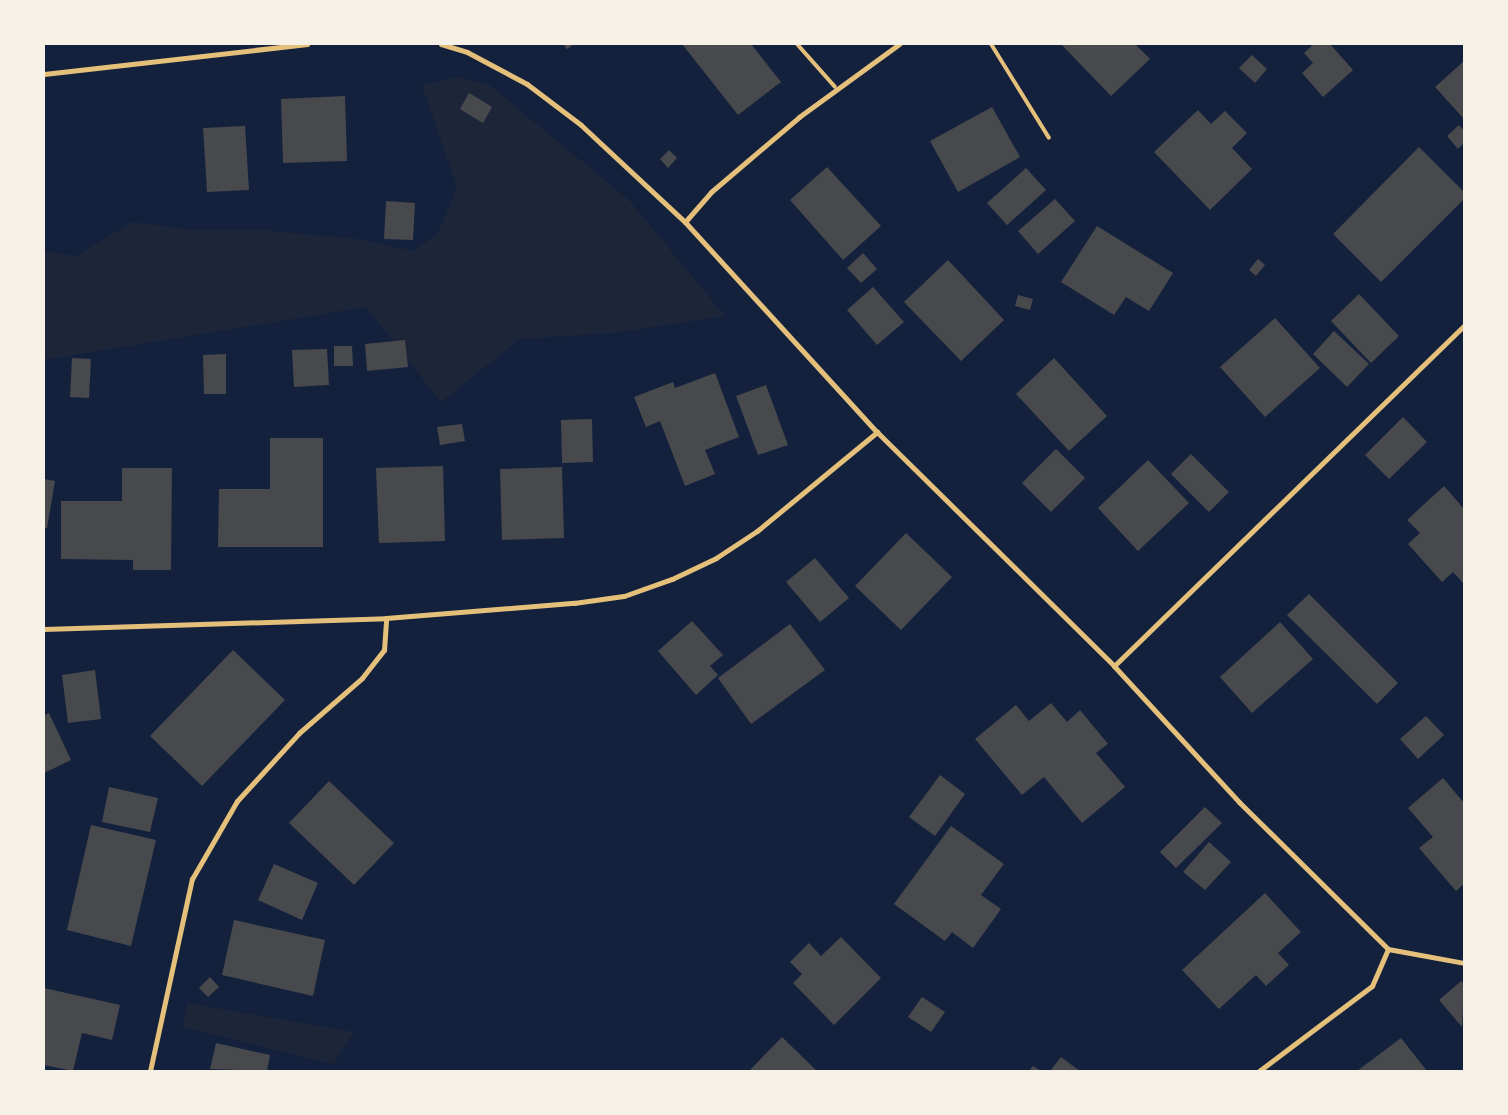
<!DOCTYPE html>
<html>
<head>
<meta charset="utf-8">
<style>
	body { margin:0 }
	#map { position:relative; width:1508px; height:1115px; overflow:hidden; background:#14213d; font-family:Karla,sans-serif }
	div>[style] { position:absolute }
	.green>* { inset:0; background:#1d2539 }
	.building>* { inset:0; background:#48494c }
	.service>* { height:4px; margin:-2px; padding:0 2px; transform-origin:2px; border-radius:2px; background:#e5c07b }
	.minor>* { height:5px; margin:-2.5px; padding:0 2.5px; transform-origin:2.5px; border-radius:2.5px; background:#e5c07b }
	span { translate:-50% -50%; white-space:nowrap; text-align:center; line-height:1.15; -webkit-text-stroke:4.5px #f6f1e7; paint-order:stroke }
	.frame { position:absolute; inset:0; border:45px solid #f6f1e7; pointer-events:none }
</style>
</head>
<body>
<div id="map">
	<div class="green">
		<div style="clip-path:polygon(459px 77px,488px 84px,629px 200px,725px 316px,614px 333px,520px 339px,441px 402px,366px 307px,44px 360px,44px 251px,76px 256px,132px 222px,195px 230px,262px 230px,357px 239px,414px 251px,438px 233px,457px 187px,422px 85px)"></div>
		<div style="clip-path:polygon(187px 1003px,354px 1032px,333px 1064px,183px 1027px)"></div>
	</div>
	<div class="building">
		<div style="clip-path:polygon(563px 44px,574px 44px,567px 49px)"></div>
		<div style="clip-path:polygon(682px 44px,751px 44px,781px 82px,738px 115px)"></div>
		<div style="clip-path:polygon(1061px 44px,1135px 44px,1150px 59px,1111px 96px)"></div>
		<div style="clip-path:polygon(1314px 44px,1330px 44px,1353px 70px,1323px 97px,1302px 73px,1313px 63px,1304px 53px)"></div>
		<div style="clip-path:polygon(1252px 55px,1267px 69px,1255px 83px,1239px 68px)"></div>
		<div style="clip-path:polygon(1464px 61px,1464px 119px,1435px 87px)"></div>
		<div style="clip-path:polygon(469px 93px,492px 107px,483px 123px,460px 109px)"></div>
		<div style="clip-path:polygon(345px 96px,347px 161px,283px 163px,281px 99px)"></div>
		<div style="clip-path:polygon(992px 107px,1020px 157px,958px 192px,930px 141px)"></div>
		<div style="clip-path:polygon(1198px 110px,1211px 124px,1225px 111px,1247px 133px,1232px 148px,1252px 169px,1210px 210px,1154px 152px)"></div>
		<div style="clip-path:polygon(1459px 125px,1464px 131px,1464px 143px,1458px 149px,1447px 136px)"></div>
		<div style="clip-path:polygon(245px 126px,249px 190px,207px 192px,203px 128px)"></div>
		<div style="clip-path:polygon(1419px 147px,1464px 192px,1464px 199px,1381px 282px,1333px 234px)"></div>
		<div style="clip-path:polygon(669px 150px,677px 158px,668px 168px,660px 159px)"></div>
		<div style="clip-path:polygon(827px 167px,881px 226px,843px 260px,790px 200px)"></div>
		<div style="clip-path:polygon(1026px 168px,1046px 190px,1007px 225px,987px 203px)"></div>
		<div style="clip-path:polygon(1055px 199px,1075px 221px,1038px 254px,1018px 231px)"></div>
		<div style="clip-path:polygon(386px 201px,415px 203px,413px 240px,384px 239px)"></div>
		<div style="clip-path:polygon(1097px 226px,1173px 273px,1149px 311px,1126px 297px,1114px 315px,1061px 282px)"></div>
		<div style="clip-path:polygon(863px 253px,877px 269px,861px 283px,847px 268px)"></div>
		<div style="clip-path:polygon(1258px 259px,1265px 265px,1256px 276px,1249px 270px)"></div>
		<div style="clip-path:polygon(948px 260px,1004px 320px,961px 361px,904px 302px)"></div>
		<div style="clip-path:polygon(873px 287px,904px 322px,877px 345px,847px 310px)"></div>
		<div style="clip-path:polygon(1359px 294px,1399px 336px,1371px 363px,1331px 321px)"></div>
		<div style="clip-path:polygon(1018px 295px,1033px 299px,1030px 310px,1015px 306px)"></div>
		<div style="clip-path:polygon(1275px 318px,1320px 368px,1265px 417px,1220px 367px)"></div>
		<div style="clip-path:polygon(1334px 331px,1369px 364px,1347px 387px,1313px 354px)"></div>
		<div style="clip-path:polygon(405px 340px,408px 367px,367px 371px,365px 344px)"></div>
		<div style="clip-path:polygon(334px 346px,352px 346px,353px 366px,334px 366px)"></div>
		<div style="clip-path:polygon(327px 349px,329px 385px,294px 387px,292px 350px)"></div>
		<div style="clip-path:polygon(226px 354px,226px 394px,204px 394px,203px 355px)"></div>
		<div style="clip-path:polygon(72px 358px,91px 359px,89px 398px,70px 397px)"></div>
		<div style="clip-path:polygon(1054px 358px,1107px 416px,1069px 451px,1016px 394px)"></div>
		<div style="clip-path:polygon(715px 373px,739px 437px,705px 450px,715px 474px,685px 486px,660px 421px,646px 427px,634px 397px,673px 382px,675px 388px)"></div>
		<div style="clip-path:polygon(766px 385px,788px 445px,758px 455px,736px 396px)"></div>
		<div style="clip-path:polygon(1403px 417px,1427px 442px,1389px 479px,1365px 455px)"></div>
		<div style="clip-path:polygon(592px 419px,593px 462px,562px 463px,561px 420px)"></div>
		<div style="clip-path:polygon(462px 424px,465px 441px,440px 445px,437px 427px)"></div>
		<div style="clip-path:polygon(270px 438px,323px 438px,323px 547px,218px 547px,219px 489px,270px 489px)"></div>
		<div style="clip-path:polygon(1056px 449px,1085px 478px,1051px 512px,1022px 483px)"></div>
		<div style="clip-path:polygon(1191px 454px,1229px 492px,1209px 512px,1171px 474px)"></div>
		<div style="clip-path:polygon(1148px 460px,1189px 503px,1138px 551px,1098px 508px)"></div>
		<div style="clip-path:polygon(443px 466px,445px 541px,379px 543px,376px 468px)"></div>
		<div style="clip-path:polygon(562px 467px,564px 538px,502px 540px,500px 469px)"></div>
		<div style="clip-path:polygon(122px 468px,172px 468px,171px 570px,133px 570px,133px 560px,61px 559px,61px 501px,122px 501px)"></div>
		<div style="clip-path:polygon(44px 479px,55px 481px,47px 528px,44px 528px)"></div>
		<div style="clip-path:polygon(1444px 486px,1464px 509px,1464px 584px,1453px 572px,1442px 582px,1408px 544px,1420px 533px,1407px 520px)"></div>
		<div style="clip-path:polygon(906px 533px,952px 577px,901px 630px,855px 586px)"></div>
		<div style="clip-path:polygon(815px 558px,849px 598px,820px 622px,786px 582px)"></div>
		<div style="clip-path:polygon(1309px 594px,1398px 683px,1377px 704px,1287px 615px)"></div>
		<div style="clip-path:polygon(692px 621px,723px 655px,710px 666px,718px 675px,696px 695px,658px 651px)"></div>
		<div style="clip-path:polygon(1280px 622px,1313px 659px,1252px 713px,1220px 677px)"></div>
		<div style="clip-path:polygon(790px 624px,825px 670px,751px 724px,718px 678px)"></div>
		<div style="clip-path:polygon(233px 650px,285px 700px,202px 786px,150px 736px)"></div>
		<div style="clip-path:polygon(95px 670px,101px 719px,68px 723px,62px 675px)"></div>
		<div style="clip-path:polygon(1051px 703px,1067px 722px,1080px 710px,1108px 744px,1096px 753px,1125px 787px,1082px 823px,1044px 777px,1022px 795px,975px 739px,1016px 705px,1029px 721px)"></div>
		<div style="clip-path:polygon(49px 713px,71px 760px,44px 773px,44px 715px)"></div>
		<div style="clip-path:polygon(1426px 716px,1444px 735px,1418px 759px,1400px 739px)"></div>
		<div style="clip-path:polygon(940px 775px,965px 794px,935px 836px,909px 817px)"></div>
		<div style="clip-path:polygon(1443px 778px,1464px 803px,1464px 884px,1456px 891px,1419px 848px,1433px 837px,1408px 808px)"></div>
		<div style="clip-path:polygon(329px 781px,394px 843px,354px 885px,289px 823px)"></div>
		<div style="clip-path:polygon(109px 787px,158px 798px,150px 832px,102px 822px)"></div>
		<div style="clip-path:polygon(1205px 807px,1222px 823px,1176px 868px,1160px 852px)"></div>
		<div style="clip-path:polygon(91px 825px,156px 840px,131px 946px,67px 930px)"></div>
		<div style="clip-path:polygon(951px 826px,1004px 864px,981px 895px,1001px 909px,973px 948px,952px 932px,945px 941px,894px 904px)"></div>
		<div style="clip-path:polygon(1209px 842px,1231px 862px,1205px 890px,1183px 872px)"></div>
		<div style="clip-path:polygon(274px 864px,318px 883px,302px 920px,258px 900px)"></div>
		<div style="clip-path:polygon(1265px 893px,1301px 932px,1278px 953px,1289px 965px,1266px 986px,1256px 975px,1219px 1009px,1182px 970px)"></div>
		<div style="clip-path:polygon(234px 920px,325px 940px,313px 996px,222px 975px)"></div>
		<div style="clip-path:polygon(841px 937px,881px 978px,834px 1025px,793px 983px,802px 974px,790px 962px,809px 943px,821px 956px)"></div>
		<div style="clip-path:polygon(210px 977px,219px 987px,208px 997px,199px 988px)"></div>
		<div style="clip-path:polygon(1461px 981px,1464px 984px,1462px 1027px,1439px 1000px)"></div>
		<div style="clip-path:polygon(44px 988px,120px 1005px,112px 1040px,82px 1033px,73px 1071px,44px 1065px)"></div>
		<div style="clip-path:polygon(922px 997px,945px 1012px,931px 1032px,908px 1017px)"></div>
		<div style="clip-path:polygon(782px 1037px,817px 1071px,749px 1071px)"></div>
		<div style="clip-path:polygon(1401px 1038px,1427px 1071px,1357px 1071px)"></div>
		<div style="clip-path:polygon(216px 1043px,270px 1055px,267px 1071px,210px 1069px)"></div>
		<div style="clip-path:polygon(1061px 1057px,1080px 1071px,1050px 1071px)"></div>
		<div style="clip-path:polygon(1033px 1066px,1041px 1071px,1029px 1071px)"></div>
	</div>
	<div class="service">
		<div style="left:797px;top:44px;width:57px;rotate:48.5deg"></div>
		<div style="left:991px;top:44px;width:110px;rotate:58.3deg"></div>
	</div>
	<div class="minor">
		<div style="left:441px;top:44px;width:27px;rotate:17deg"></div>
		<div style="left:467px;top:52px;width:68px;rotate:28.1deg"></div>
		<div style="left:527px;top:84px;width:68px;rotate:37.2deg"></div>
		<div style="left:581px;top:125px;width:142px;rotate:43deg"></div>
		<div style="left:685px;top:222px;width:285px;rotate:47.6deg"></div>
		<div style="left:877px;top:432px;width:333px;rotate:44.6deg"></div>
		<div style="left:1114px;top:666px;width:185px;rotate:47.4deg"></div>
		<div style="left:1239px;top:802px;width:209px;rotate:44.6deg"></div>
		<div style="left:1388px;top:949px;width:77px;rotate:10.4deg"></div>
		<div style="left:44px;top:74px;width:265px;rotate:-6.5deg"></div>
		<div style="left:685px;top:222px;width:40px;rotate:-49deg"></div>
		<div style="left:711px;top:192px;width:116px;rotate:-40.4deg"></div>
		<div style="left:799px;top:117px;width:124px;rotate:-36.1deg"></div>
		<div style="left:44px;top:629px;width:342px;rotate:-1.8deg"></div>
		<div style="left:386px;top:618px;width:189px;rotate:-4.6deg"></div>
		<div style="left:574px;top:603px;width:50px;rotate:-8deg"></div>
		<div style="left:624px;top:596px;width:51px;rotate:-19.5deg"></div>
		<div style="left:672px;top:579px;width:49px;rotate:-25.5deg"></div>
		<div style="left:716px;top:558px;width:49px;rotate:-33.4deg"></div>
		<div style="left:757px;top:531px;width:156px;rotate:-39.5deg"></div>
		<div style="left:1114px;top:666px;width:488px;rotate:-44.2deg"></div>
		<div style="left:150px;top:1071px;width:197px;rotate:-77.7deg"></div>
		<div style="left:192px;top:879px;width:90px;rotate:-60deg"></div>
		<div style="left:237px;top:801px;width:92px;rotate:-47.6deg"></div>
		<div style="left:299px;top:733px;width:84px;rotate:-41.1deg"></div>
		<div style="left:362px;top:678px;width:36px;rotate:-52deg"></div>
		<div style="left:384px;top:650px;width:32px;rotate:-86deg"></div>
		<div style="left:1259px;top:1071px;width:141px;rotate:-37deg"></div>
		<div style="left:1372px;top:986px;width:40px;rotate:-66.6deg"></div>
	</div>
	<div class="frame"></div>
</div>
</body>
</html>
